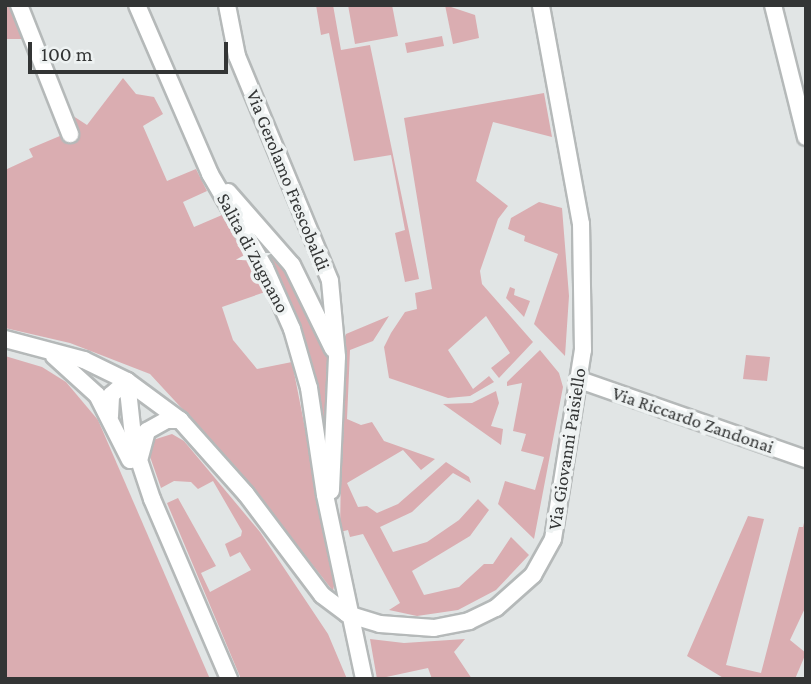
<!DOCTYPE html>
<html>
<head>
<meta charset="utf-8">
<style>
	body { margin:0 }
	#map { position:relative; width:811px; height:684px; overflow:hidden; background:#e1e5e5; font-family:"Crimson Pro",serif }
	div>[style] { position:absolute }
	.green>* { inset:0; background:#daadb1 }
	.roads { filter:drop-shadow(2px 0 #b5b9b9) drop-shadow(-2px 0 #b5b9b9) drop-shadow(0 2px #b5b9b9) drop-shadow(0 -2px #b5b9b9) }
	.street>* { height:16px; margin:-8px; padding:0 8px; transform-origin:8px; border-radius:8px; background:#fff }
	span { translate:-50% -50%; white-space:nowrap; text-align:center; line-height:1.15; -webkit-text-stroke:7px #eef2f2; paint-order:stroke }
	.street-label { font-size:19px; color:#333535 }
	.frame { position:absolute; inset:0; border:7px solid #333535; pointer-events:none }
	.scale { position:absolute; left:28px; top:42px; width:200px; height:32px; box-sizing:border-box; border:4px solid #333535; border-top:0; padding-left:9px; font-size:21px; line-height:24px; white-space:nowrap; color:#333535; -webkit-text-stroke:5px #eef2f2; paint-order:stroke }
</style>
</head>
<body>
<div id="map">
	<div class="green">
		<div style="clip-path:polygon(5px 5px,10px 5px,24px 39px,5px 39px)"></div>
		<div style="clip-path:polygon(316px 5px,333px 5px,341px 50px,370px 45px,419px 279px,405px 282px,395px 233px,405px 230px,391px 155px,354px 161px,329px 33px,321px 35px)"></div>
		<div style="clip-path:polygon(348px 5px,392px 5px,398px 36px,355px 44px)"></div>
		<div style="clip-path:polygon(445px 5px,475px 15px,479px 38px,453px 44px)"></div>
		<div style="clip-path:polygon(442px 36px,444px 46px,407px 53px,405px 43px)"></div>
		<div style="clip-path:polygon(123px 78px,136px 94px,154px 97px,163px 114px,143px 126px,167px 181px,196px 169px,207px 191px,183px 202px,194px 227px,222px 215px,265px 292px,222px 307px,233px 340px,257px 369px,292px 362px,335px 581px,333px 591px,236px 467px,150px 374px,70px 343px,5px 328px,5px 170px,33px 157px,29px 149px,67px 133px,64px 110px,87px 125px)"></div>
		<div style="clip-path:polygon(544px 93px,552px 137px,493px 122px,476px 181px,508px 206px,498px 219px,480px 271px,482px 284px,533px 342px,499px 378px,491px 368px,510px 353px,486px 316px,448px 350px,473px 389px,489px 376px,494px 382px,470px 396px,448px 398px,389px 378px,384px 347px,391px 333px,405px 312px,417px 309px,415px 293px,432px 289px,404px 118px)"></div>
		<div style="clip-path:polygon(539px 202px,562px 208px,569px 296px,565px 356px,534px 324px,558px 254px,524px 241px,525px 236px,508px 229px,511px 218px)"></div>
		<div style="clip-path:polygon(243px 215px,294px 280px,322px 341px,330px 363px,326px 459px,307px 347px,289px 301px)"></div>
		<div style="clip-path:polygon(510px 287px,515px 289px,514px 295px,530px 301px,524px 317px,506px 298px)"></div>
		<div style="clip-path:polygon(389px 316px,373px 341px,350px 350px,347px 419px,361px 425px,372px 422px,384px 441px,435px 459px,421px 470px,403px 450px,347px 483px,358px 507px,367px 506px,377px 513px,398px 504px,446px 462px,469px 477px,471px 483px,453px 473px,412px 512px,380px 527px,393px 552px,427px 542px,459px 520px,478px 499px,489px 510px,470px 536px,412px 571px,424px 595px,459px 587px,484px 564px,493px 564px,511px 537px,529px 555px,496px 590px,458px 610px,417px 616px,389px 610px,400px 603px,363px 534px,350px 537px,348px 530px,340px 532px,343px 342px,346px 334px)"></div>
		<div style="clip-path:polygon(540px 350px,559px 373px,563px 387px,534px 539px,498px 504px,505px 481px,535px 490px,544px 457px,521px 451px,526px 434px,513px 431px,522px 383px,507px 386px,507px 382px)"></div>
		<div style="clip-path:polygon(746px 355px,770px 357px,767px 381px,743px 379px)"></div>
		<div style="clip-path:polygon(5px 356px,42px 367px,66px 382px,98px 420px,210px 679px,5px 679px)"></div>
		<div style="clip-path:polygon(496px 391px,499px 403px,491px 426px,503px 429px,501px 445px,443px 404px,472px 403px)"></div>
		<div style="clip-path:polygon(172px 434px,184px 441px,260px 532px,328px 634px,347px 679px,241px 679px,167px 503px,178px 498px,216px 566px,201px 573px,210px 592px,251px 570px,240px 552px,230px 557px,225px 544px,241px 536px,242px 531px,213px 481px,198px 489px,191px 482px,174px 481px,161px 488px,148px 451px,153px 440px)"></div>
		<div style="clip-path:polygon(806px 514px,806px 606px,790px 640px,806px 653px,795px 679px,725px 679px,687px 656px,748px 516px,764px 519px,726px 665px,761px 673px,799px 527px,803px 527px)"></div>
		<div style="clip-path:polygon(370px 639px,404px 643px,465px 639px,454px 652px,472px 679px,432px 679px,428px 668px,377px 679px)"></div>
	</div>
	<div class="roads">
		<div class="street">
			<div style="left:19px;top:5px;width:139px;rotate:68.4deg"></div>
			<div style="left:137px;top:5px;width:184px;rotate:66.6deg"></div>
			<div style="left:210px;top:174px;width:109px;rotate:59.7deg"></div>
			<div style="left:265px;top:268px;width:67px;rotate:66.1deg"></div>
			<div style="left:292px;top:329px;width:61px;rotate:73.9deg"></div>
			<div style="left:309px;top:388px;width:108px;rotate:81.5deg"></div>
			<div style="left:325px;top:495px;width:188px;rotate:78deg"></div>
			<div style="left:227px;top:5px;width:52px;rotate:78.9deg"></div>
			<div style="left:237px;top:56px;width:243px;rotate:67.5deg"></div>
			<div style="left:330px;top:281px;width:76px;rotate:84.7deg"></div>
			<div style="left:337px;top:357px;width:134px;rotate:92.6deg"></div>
			<div style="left:773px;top:5px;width:136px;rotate:76deg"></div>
			<div style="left:228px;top:192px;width:97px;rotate:48.8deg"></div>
			<div style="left:292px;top:265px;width:93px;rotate:64deg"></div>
			<div style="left:5px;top:339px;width:82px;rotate:14.9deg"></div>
			<div style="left:84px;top:360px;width:48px;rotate:26deg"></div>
			<div style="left:127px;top:381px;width:66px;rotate:36.3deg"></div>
			<div style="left:180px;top:420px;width:99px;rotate:48.3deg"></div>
			<div style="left:246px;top:494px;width:126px;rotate:53deg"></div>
			<div style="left:322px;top:595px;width:31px;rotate:37deg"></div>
			<div style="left:347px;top:614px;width:34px;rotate:17deg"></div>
			<div style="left:380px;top:624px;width:54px;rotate:4.2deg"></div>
			<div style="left:434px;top:628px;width:36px;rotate:-11deg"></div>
			<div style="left:469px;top:621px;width:30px;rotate:-26deg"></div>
			<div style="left:496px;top:608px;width:50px;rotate:-41.7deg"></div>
			<div style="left:533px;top:575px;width:41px;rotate:-60.9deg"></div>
			<div style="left:553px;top:539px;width:191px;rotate:-81deg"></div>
			<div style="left:583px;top:350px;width:126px;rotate:-90.9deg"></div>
			<div style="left:581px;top:224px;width:223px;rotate:-100.4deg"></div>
			<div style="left:54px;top:356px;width:58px;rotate:42.2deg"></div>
			<div style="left:97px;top:395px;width:73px;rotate:63.1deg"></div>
			<div style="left:580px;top:380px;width:239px;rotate:19.3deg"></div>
			<div style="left:127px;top:381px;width:64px;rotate:83.8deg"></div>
			<div style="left:134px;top:445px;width:57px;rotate:71.6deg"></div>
			<div style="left:152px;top:499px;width:196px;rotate:66.8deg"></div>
			<div style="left:110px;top:416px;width:21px;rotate:-87deg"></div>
			<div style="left:111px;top:395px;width:21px;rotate:-41deg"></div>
			<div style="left:140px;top:457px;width:27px;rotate:-75deg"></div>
			<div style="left:147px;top:431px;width:23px;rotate:-29deg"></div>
			<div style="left:167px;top:420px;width:13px"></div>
		</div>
	</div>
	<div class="street-label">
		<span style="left:288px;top:180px;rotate:68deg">Via Gerolamo Frescobaldi</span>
		<span style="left:253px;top:253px;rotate:62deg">Salita di Zugnano</span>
		<span style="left:693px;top:420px;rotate:19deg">Via Riccardo Zandonai</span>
		<span style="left:567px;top:449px;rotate:-81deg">Via Giovanni Paisiello</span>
	</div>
	<div class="frame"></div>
	<div class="scale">100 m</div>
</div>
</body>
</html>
